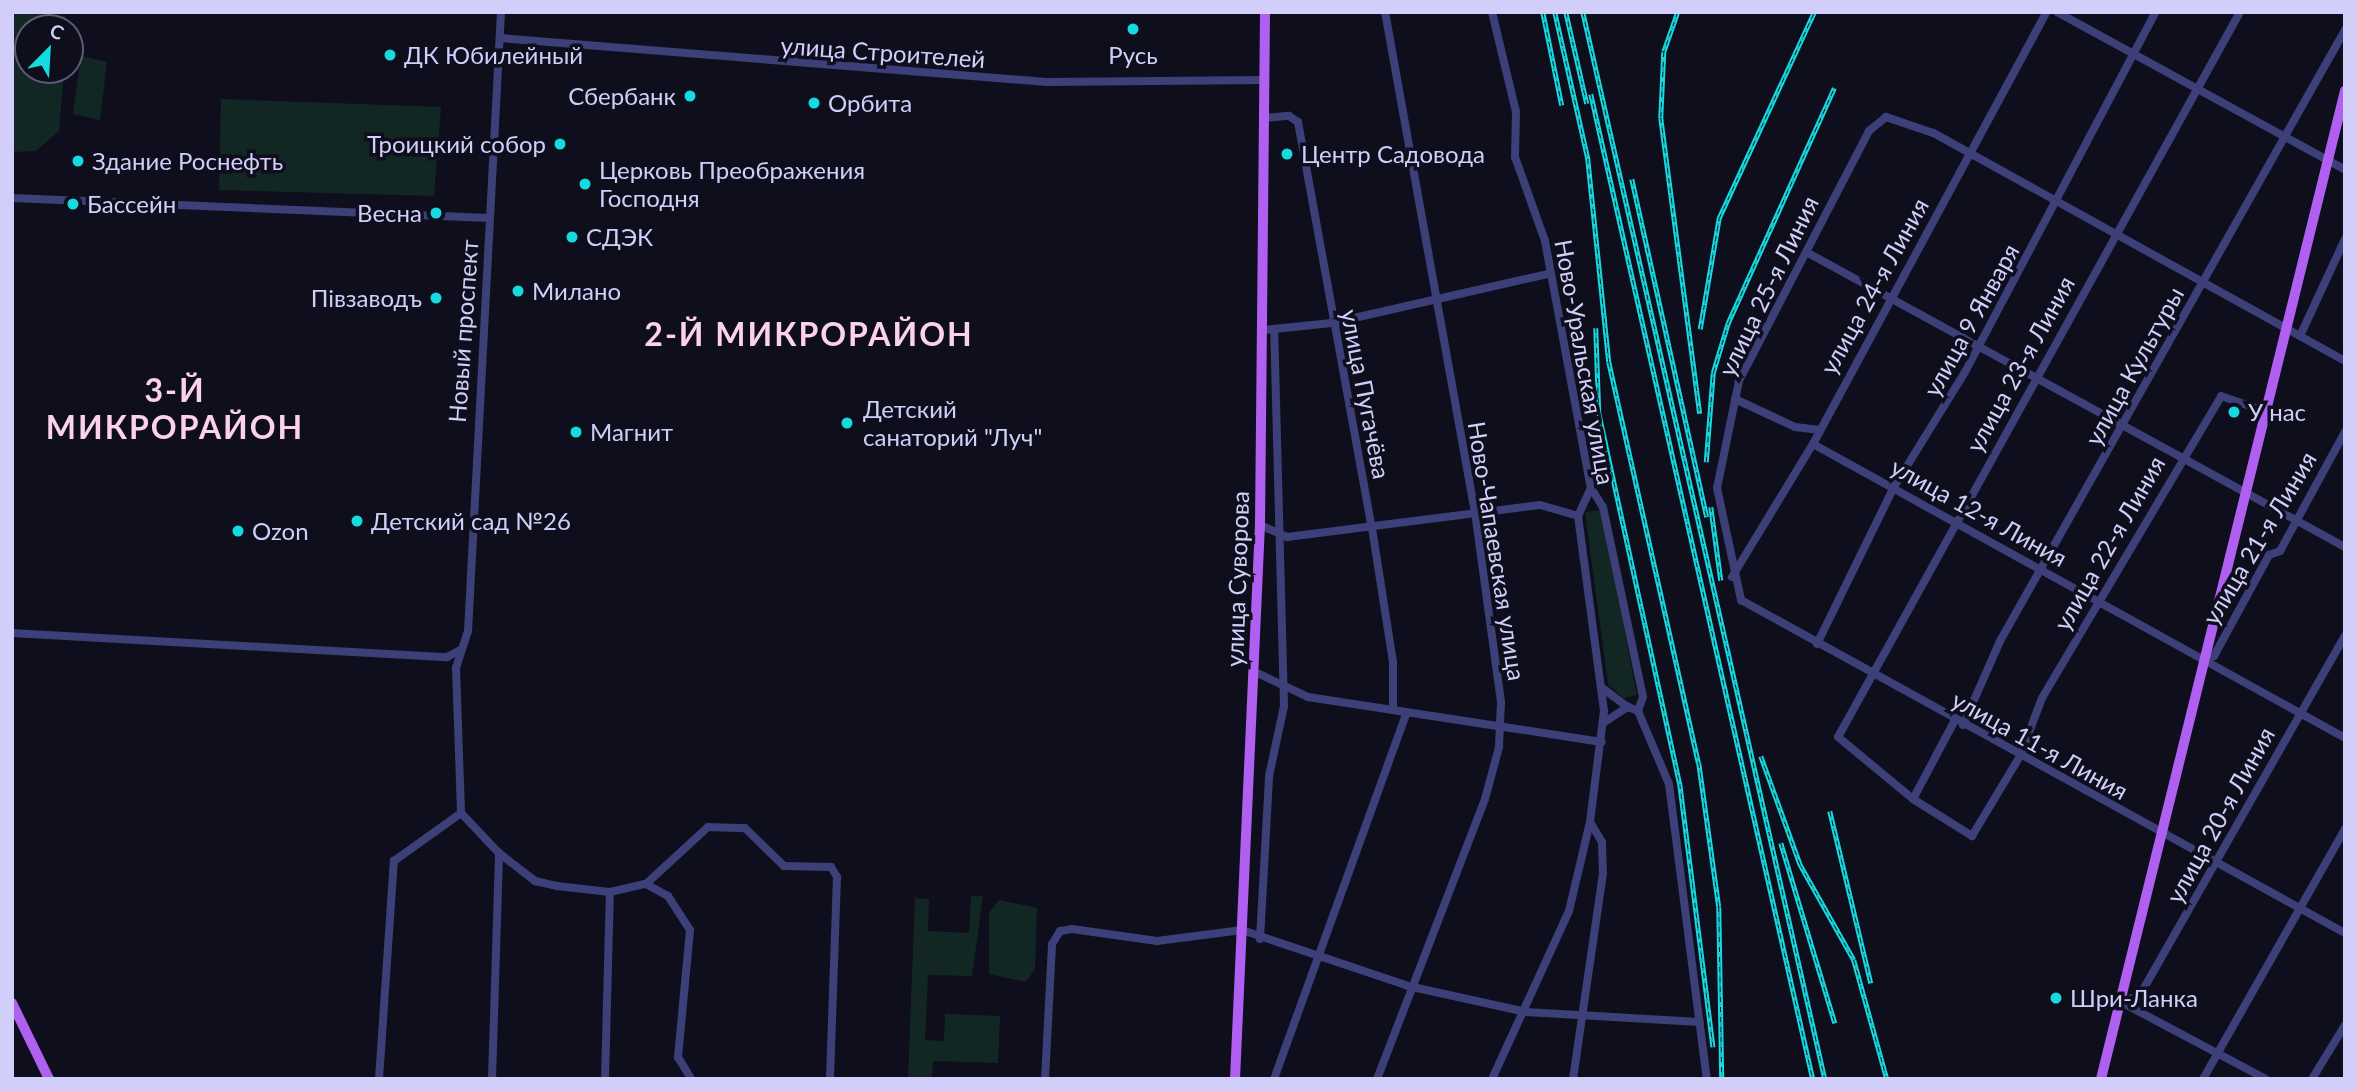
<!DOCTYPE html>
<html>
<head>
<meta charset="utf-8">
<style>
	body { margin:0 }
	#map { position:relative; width:2357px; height:1091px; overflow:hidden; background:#0f0e1d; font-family:Lato,sans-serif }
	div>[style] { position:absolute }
	.green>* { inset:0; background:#122724 }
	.minor>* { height:8px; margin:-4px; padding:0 4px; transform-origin:4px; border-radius:4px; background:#3d3f78 }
	.major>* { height:10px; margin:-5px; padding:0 5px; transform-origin:5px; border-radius:5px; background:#b060f0 }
	.rail>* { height:4.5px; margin-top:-2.25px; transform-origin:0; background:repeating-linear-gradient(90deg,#0f0e1d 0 5px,#15dbe0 0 10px); box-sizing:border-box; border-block:2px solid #15dbe0 }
	.dots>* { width:19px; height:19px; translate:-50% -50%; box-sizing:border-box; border:4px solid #0f0e1d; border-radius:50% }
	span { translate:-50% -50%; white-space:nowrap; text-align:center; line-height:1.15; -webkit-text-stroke:7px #0f0e1d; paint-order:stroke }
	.street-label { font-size:24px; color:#d1cffa }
	.poi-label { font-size:24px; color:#d1cffa }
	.left { translate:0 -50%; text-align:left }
	.right { translate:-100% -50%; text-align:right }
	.district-label { font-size:32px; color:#fbd1ee; font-weight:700; letter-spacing:2px }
	.frame { position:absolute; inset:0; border:14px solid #d1cffa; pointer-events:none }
	.north { position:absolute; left:14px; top:14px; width:70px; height:70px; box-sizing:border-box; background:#0f0e1d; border:2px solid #5d5b75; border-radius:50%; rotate:24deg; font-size:19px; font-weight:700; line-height:28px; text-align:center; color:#d1cffa }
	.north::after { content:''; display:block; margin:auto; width:24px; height:32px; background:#15dbe0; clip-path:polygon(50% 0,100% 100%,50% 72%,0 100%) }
</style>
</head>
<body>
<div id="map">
	<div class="green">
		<div style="clip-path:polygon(12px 12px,66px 16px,66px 28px,28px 28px,28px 70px,64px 70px,59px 131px,36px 151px,12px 152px)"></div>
		<div style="clip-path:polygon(81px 56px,107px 62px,100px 120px,73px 114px)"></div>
		<div style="clip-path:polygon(221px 99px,441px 107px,434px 196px,219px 190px)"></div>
		<div style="clip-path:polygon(1601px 510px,1637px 695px,1623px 698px,1608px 684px,1585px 512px)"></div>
		<div style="clip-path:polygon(971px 896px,983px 896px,972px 976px,928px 975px,925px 1040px,944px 1041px,945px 1014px,1000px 1016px,998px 1063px,933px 1061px,932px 1079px,908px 1079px,915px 898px,929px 899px,928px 931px,969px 933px)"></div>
		<div style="clip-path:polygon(999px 900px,1037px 908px,1035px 969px,1026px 982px,989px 974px,989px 913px)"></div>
	</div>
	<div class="minor">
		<div style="left:501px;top:12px;width:620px;rotate:93.05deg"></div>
		<div style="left:468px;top:631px;width:39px;rotate:108deg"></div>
		<div style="left:456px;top:668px;width:145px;rotate:88deg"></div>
		<div style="left:461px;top:813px;width:55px;rotate:46.5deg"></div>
		<div style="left:499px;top:853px;width:46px;rotate:37.9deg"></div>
		<div style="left:535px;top:881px;width:23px;rotate:13deg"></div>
		<div style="left:557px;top:886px;width:53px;rotate:6.5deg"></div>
		<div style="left:610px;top:892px;width:37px;rotate:-13deg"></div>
		<div style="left:646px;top:884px;width:84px;rotate:-42.6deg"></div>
		<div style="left:708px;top:827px;width:37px;rotate:2deg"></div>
		<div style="left:745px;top:828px;width:54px;rotate:44.3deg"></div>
		<div style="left:784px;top:866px;width:47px;rotate:1.2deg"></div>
		<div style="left:831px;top:867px;width:12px;rotate:59deg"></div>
		<div style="left:837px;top:877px;width:202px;rotate:92deg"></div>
		<div style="left:1492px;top:12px;width:103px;rotate:76.5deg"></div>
		<div style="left:1516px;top:112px;width:45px;rotate:91.3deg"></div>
		<div style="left:1515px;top:157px;width:89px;rotate:70.3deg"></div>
		<div style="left:1545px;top:241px;width:251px;rotate:79.5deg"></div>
		<div style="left:1591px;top:488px;width:31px;rotate:115deg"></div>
		<div style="left:1578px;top:516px;width:197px;rotate:82.4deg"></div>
		<div style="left:1604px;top:711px;width:112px;rotate:97.2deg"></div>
		<div style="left:1590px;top:822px;width:91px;rotate:103.3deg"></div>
		<div style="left:1569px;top:911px;width:185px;rotate:114.6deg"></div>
		<div style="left:2057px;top:12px;width:328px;rotate:28.7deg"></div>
		<div style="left:500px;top:38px;width:548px;rotate:4.61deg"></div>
		<div style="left:1046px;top:82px;width:219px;rotate:-0.5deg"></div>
		<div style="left:1264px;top:118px;width:25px;rotate:-5deg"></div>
		<div style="left:1289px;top:116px;width:11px;rotate:34deg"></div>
		<div style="left:1298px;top:122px;width:413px;rotate:79.7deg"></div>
		<div style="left:1372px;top:528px;width:136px;rotate:81.1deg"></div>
		<div style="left:1393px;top:662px;width:48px;rotate:90deg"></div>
		<div style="left:12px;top:198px;width:477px;rotate:2.4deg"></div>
		<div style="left:1808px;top:253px;width:612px;rotate:28.7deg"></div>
		<div style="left:1264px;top:330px;width:68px;rotate:-5.9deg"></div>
		<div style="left:1332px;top:323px;width:221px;rotate:-12.8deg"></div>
		<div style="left:2300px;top:336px;width:107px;rotate:-65.1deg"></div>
		<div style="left:2345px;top:361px;width:471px;rotate:-151deg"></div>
		<div style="left:1933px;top:133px;width:50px;rotate:-161.2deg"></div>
		<div style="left:1886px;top:117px;width:22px;rotate:141deg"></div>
		<div style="left:1869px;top:131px;width:282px;rotate:117.5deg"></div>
		<div style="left:1739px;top:381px;width:109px;rotate:101.6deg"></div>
		<div style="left:1717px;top:488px;width:115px;rotate:77.9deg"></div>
		<div style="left:1741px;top:600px;width:690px;rotate:28.87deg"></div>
		<div style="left:1735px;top:399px;width:66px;rotate:25deg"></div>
		<div style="left:1795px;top:427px;width:23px;rotate:7deg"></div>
		<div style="left:1813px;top:444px;width:608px;rotate:28.93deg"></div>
		<div style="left:1591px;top:488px;width:22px;rotate:58deg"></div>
		<div style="left:1603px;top:507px;width:194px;rotate:78.1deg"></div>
		<div style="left:1643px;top:697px;width:15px;rotate:110deg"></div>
		<div style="left:1260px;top:525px;width:30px;rotate:24deg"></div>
		<div style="left:1287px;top:537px;width:255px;rotate:-7.2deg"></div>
		<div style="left:1540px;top:505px;width:40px;rotate:16deg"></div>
		<div style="left:1732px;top:577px;width:156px;rotate:-58.7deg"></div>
		<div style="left:1813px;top:444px;width:491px;rotate:-61.6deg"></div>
		<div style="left:12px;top:633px;width:436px;rotate:3.2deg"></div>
		<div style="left:447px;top:657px;width:15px;rotate:-28deg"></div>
		<div style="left:1817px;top:644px;width:175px;rotate:-63.9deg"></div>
		<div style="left:1894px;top:487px;width:135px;rotate:-58.3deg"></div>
		<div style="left:1965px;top:372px;width:408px;rotate:-62.1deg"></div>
		<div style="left:2204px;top:661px;width:11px;rotate:-27deg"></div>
		<div style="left:2214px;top:656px;width:115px;rotate:-61.4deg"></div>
		<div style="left:2269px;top:555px;width:12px;rotate:-20deg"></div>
		<div style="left:2280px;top:551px;width:136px;rotate:-61.4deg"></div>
		<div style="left:1255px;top:672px;width:59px;rotate:25.3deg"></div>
		<div style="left:1308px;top:697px;width:297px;rotate:8.7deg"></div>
		<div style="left:1601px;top:687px;width:34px;rotate:37deg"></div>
		<div style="left:1955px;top:720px;width:89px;rotate:118deg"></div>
		<div style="left:1913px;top:799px;width:97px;rotate:-140.4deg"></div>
		<div style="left:1838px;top:737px;width:829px;rotate:-60.99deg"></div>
		<div style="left:1603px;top:723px;width:30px;rotate:-33deg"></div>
		<div style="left:1628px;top:707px;width:11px;rotate:22deg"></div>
		<div style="left:1638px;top:711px;width:79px;rotate:67deg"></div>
		<div style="left:1669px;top:784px;width:297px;rotate:82.7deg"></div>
		<div style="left:1963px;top:725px;width:92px;rotate:-66.2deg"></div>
		<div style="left:2000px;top:641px;width:702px;rotate:-60.55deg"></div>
		<div style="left:1913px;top:799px;width:70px;rotate:32.1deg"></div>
		<div style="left:1972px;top:836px;width:93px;rotate:-59deg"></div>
		<div style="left:2020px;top:756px;width:62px;rotate:-69.2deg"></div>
		<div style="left:2042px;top:698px;width:351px;rotate:-59.3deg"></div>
		<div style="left:2221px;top:396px;width:46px;rotate:19.2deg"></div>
		<div style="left:646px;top:884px;width:25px;rotate:29deg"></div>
		<div style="left:668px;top:896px;width:40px;rotate:57.1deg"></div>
		<div style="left:690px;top:930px;width:128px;rotate:95.4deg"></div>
		<div style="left:678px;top:1057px;width:26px;rotate:59deg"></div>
		<div style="left:1260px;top:939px;width:163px;rotate:-86.8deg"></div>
		<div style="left:1269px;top:776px;width:72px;rotate:-77.9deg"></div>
		<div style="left:1284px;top:706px;width:377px;rotate:-91.5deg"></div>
		<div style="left:2121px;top:1002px;width:20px;rotate:-20deg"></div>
		<div style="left:2140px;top:995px;width:413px;rotate:-60.3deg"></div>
		<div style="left:2121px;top:1002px;width:164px;rotate:28deg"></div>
		<div style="left:379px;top:1079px;width:219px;rotate:-86.1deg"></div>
		<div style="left:394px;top:861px;width:82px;rotate:-35.6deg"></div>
		<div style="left:492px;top:1079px;width:226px;rotate:-88.2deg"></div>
		<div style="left:605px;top:1079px;width:187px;rotate:-88.5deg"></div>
		<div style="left:1045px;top:1079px;width:135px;rotate:-87deg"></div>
		<div style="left:1052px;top:944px;width:15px;rotate:-58deg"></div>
		<div style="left:1060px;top:931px;width:12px;rotate:-9deg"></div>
		<div style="left:1072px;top:929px;width:86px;rotate:8deg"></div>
		<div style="left:1157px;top:941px;width:86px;rotate:-7.4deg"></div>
		<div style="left:1242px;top:930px;width:175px;rotate:18.6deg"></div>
		<div style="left:1408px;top:986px;width:121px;rotate:12.4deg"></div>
		<div style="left:1526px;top:1012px;width:174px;rotate:3.3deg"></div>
		<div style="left:1274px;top:1079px;width:390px;rotate:-70.1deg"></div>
		<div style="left:1377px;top:1079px;width:300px;rotate:-68.9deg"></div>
		<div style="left:1485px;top:799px;width:54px;rotate:-74.9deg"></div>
		<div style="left:1499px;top:747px;width:45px;rotate:-87.5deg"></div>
		<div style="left:1501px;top:702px;width:191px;rotate:-97.8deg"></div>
		<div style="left:1475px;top:513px;width:509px;rotate:-100.18deg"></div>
		<div style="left:1573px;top:1079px;width:207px;rotate:-81.7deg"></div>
		<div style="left:1603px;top:874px;width:32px;rotate:-92deg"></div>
		<div style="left:1602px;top:842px;width:23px;rotate:-121deg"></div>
		<div style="left:2203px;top:1079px;width:288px;rotate:-60.4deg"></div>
		<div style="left:2312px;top:1079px;width:63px;rotate:-58.6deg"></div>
	</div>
	<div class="major">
		<div style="left:12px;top:1003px;width:85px;rotate:64deg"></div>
		<div style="left:1235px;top:1079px;width:555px;rotate:-87.42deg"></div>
		<div style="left:1260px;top:525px;width:513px;rotate:-89.44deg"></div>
		<div style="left:2101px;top:1079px;width:1018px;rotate:-76.13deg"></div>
	</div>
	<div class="rail">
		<div style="left:1543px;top:12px;width:95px;rotate:78.5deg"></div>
		<div style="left:1555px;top:12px;width:151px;rotate:77.3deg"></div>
		<div style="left:1588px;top:159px;width:204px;rotate:84.1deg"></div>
		<div style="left:1609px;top:362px;width:411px;rotate:77.4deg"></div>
		<div style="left:1699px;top:763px;width:145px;rotate:82.1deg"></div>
		<div style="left:1719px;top:907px;width:172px;rotate:89deg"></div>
		<div style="left:1566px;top:12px;width:94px;rotate:77.1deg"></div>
		<div style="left:1583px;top:12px;width:1094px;rotate:77.22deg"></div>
		<div style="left:1678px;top:12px;width:42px;rotate:109.3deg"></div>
		<div style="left:1664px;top:52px;width:66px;rotate:92.6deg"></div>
		<div style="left:1661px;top:118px;width:298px;rotate:82.5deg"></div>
		<div style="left:1591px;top:94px;width:1010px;rotate:77.3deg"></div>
		<div style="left:1632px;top:179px;width:346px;rotate:77.5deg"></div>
		<div style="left:1596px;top:328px;width:85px;rotate:88deg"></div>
		<div style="left:1599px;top:413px;width:380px;rotate:77.7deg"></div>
		<div style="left:1680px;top:784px;width:265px;rotate:82.8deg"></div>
		<div style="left:1700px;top:329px;width:113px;rotate:-80.3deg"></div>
		<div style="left:1719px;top:218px;width:227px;rotate:-65.2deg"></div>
		<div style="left:1706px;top:462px;width:89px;rotate:-85.5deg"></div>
		<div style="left:1713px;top:373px;width:52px;rotate:-73.3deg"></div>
		<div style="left:1728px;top:323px;width:258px;rotate:-65.7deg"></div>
		<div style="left:1711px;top:507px;width:74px;rotate:82.2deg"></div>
		<div style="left:1761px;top:756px;width:115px;rotate:70.1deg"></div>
		<div style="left:1800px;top:864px;width:110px;rotate:60.6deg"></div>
		<div style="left:1854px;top:960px;width:123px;rotate:74.5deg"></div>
		<div style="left:1830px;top:811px;width:177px;rotate:76.6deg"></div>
		<div style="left:1781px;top:843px;width:188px;rotate:73.3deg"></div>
	</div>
	<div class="dots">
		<div style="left:1133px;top:29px;background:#15dbe0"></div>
		<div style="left:390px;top:55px;background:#15dbe0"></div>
		<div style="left:690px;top:96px;background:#15dbe0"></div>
		<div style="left:814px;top:103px;background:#15dbe0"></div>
		<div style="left:560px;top:144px;background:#15dbe0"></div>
		<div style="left:1287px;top:154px;background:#15dbe0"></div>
		<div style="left:78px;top:161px;background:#15dbe0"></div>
		<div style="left:585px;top:184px;background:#15dbe0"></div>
		<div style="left:73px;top:204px;background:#15dbe0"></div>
		<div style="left:436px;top:213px;background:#15dbe0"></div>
		<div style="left:572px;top:237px;background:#15dbe0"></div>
		<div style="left:518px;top:291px;background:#15dbe0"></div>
		<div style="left:436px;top:298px;background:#15dbe0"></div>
		<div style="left:2234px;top:412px;background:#15dbe0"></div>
		<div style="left:847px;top:423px;background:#15dbe0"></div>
		<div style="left:576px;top:432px;background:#15dbe0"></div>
		<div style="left:357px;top:521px;background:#15dbe0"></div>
		<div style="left:238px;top:531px;background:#15dbe0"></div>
		<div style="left:2056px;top:998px;background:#15dbe0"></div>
	</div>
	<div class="street-label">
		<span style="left:883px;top:52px;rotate:4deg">улица Строителей</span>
		<span style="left:1768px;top:286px;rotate:-64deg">улица 25-я Линия</span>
		<span style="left:1874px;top:286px;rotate:-61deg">улица 24-я Линия</span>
		<span style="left:1971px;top:320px;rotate:-61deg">улица 9 Января</span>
		<span style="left:463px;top:331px;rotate:-86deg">Новый проспект</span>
		<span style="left:1585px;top:362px;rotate:80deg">Ново-Уральская улица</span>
		<span style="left:2020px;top:364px;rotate:-61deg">улица 23-я Линия</span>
		<span style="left:2134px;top:366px;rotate:-61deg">улица Культуры</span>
		<span style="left:1366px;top:394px;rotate:79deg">улица Пугачёва</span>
		<span style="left:1979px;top:512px;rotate:29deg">улица 12-я Линия</span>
		<span style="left:2259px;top:538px;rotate:-59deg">улица 21-я Линия</span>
		<span style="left:2109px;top:543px;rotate:-60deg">улица 22-я Линия</span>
		<span style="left:1497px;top:551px;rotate:81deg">Ново-Чапаевская улица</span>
		<span style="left:1237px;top:579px;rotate:-88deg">улица Суворова</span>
		<span style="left:2040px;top:745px;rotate:29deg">улица 11-я Линия</span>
		<span style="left:2220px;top:815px;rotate:-61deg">улица 20-я Линия</span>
	</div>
	<div class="poi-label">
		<span class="left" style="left:404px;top:55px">ДК Юбилейный</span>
		<span style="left:1133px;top:55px">Русь</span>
		<span class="right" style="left:676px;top:96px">Сбербанк</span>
		<span class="left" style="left:828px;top:103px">Орбита</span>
		<span class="right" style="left:546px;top:144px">Троицкий собор</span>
		<span class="left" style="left:1301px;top:154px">Центр Садовода</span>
		<span class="left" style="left:92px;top:161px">Здание Роснефть</span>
		<span class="left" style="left:599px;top:184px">Церковь Преображения<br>Господня</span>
		<span class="left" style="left:87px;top:204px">Бассейн</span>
		<span class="right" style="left:422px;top:213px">Весна</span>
		<span class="left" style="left:586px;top:237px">СДЭК</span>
		<span class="left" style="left:532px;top:291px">Милано</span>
		<span class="right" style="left:422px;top:298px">Півзаводъ</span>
		<span class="left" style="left:863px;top:423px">Детский<br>санаторий "Луч"</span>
		<span class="left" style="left:2248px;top:412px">У нас</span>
		<span class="left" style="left:590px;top:432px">Магнит</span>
		<span class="left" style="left:371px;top:521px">Детский сад №26</span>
		<span class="left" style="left:252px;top:531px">Ozon</span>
		<span class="left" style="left:2070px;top:998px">Шри-Ланка</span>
	</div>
	<div class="district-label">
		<span style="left:809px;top:334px">2-Й МИКРОРАЙОН</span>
		<span style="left:175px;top:409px">3-Й<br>МИКРОРАЙОН</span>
	</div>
	<div class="frame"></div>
	<div class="north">С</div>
</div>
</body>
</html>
